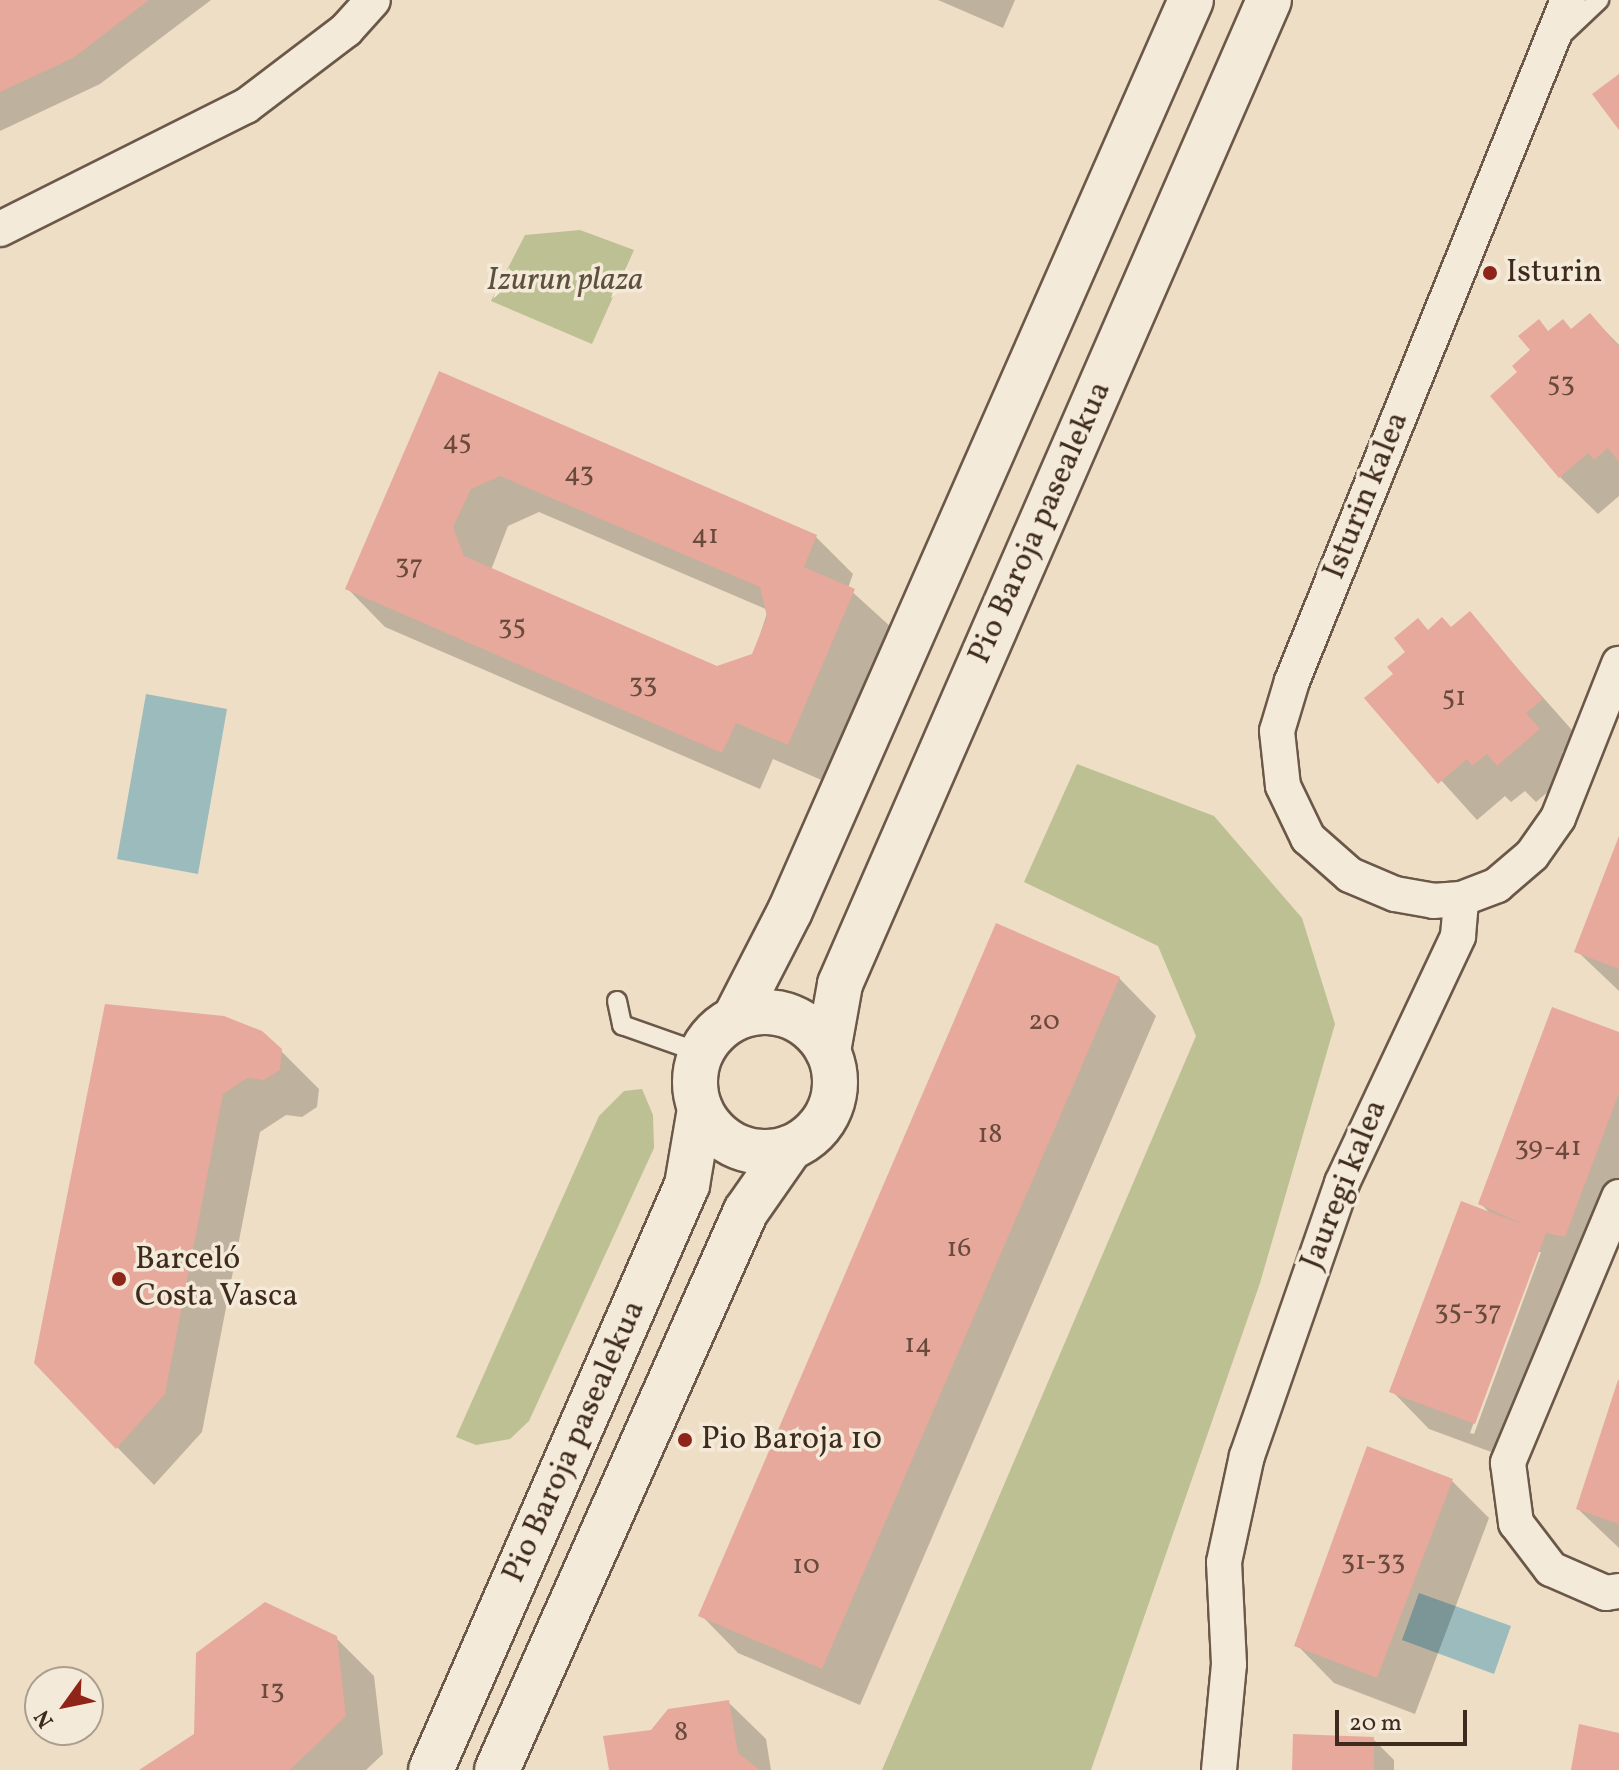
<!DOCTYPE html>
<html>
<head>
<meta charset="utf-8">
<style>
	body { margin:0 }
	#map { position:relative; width:1619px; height:1770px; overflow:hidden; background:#eedec6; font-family:Vollkorn,serif }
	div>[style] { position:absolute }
	.green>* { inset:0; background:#bcc092 }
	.water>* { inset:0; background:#9bbbbc }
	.shadow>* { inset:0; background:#0003 }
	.building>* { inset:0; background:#e6a99b }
	.roads { filter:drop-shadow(2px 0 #6b5848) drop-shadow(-2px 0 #6b5848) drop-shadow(0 2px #6b5848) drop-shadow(0 -2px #6b5848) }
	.service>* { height:18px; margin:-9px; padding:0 9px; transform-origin:9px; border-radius:9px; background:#f4eada }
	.minor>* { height:34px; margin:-17px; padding:0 17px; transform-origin:17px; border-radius:17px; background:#f4eada }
	.secondary>* { height:44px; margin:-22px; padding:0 22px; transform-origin:22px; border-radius:22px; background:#f4eada }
	.secondary>.ring { margin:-22px; padding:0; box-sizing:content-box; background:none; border:44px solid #f4eada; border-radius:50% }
	.dots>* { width:22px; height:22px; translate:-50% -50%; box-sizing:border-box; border:4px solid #f4eada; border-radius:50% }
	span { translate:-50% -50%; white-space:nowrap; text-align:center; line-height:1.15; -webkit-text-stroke:7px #f4eada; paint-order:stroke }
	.number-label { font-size:28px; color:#694a3d }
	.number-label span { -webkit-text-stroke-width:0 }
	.poi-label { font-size:32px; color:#3f2b1e }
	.left { translate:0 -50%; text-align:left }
	.park-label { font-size:32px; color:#5e503b; font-style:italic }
	.street-label { font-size:32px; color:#3f2b1e }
	.north { position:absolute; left:24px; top:1666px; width:80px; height:80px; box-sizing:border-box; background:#f4eada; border:2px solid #ac9e8f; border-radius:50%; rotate:237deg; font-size:22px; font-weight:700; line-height:32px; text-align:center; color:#3f2b1e }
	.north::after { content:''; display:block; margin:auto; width:28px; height:36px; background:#8f2418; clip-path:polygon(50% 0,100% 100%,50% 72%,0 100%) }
	.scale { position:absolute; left:1335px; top:1710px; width:132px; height:36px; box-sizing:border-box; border:4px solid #3f2b1e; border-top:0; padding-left:10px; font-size:24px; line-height:28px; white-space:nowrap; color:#3f2b1e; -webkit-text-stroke:6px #f4eada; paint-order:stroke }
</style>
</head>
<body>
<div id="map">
	<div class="green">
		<div style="clip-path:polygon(580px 230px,634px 250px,592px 344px,491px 301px,525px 235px)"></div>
		<div style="clip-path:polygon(1077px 764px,1214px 816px,1302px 918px,1335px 1024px,1260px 1283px,1091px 1770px,882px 1770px,1196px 1036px,1158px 946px,1024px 882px)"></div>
		<div style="clip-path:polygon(642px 1089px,653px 1115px,654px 1148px,529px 1421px,510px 1439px,476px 1445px,456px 1437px,599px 1116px,624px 1091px)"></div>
	</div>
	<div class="water">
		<div style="clip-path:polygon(146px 694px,227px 709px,198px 874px,117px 859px)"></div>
		<div style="clip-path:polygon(1419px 1593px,1511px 1626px,1494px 1674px,1402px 1640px)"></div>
	</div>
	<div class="shadow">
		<div style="clip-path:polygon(0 0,211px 0,100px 84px,0 131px)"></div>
		<div style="clip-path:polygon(938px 0,1015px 0,1003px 28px)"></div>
		<div style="clip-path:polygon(1590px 315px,1619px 345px,1619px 496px,1598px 514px,1560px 477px,1520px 372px,1549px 333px,1572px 331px)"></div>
		<div style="clip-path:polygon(evenodd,440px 374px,816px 537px,853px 574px,848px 588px,892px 628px,826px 782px,773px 759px,760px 789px,385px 627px,348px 589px,440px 374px,539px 512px,768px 610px,753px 656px,716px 669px,491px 570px,508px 526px,539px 512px)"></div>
		<div style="clip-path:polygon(1469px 614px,1579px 738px,1562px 752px,1576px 768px,1536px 802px,1525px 791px,1511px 802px,1505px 796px,1477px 820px,1367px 698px,1396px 674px,1429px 631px,1452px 629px)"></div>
		<div style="clip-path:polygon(1619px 841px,1619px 991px,1577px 951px)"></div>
		<div style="clip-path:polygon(1119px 978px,1156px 1016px,860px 1705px,738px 1653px,701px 1615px)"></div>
		<div style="clip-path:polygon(106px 1006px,281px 1051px,319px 1089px,317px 1107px,302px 1117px,286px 1115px,260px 1132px,202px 1432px,154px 1485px,117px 1447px)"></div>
		<div style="clip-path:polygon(evenodd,1619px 1035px,1619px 1230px,1513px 1460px,1429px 1429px,1392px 1391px,1491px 1214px,1480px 1203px,1619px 1035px,1536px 1252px,1541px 1252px,1474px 1434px,1470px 1433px,1536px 1252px)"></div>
		<div style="clip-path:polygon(1619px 1384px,1619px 1548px,1578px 1509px)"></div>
		<div style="clip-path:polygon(1451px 1480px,1489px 1518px,1415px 1714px,1334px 1683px,1297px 1645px)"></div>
		<div style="clip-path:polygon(336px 1638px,374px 1676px,383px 1754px,366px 1770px,142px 1770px)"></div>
		<div style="clip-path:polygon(728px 1702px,766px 1739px,771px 1770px,611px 1770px,652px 1732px)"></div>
		<div style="clip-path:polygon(1373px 1739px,1394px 1760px,1394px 1770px,1294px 1770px)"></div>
	</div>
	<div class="building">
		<div style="clip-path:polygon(0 0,149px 0,73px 58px,0 92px)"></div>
		<div style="clip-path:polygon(1619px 74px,1619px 130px,1592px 94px)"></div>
		<div style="clip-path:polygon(1590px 313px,1619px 347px,1619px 462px,1608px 448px,1594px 460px,1588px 453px,1559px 478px,1490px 396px,1517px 372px,1512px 366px,1530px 350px,1518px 336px,1539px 319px,1548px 331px,1563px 319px,1571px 329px)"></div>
		<div style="clip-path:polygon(evenodd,439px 371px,817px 535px,804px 567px,855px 589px,788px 745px,736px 723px,722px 753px,345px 589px,439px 371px,500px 476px,760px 587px,767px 617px,752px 654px,717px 666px,464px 556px,453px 527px,471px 489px,500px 476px)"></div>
		<div style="clip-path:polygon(1470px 611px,1543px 699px,1526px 713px,1540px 729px,1497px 766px,1487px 754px,1472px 766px,1467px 759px,1438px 784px,1364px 698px,1393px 674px,1387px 667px,1405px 652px,1394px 638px,1418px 618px,1428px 630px,1442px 617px,1451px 627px)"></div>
		<div style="clip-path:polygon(1619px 836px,1619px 969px,1574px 952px)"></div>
		<div style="clip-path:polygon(996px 923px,1120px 977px,822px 1669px,698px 1616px)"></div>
		<div style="clip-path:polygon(105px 1004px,224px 1016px,262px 1031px,282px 1049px,280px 1070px,264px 1080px,247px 1078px,223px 1094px,165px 1394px,116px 1449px,34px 1363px)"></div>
		<div style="clip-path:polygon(1552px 1007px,1619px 1032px,1619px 1093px,1565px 1237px,1546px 1233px,1475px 1424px,1389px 1392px,1461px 1201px,1527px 1226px,1478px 1204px)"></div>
		<div style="clip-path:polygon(1618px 1380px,1619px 1380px,1619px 1524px,1576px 1509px)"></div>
		<div style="clip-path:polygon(1367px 1446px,1453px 1479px,1377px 1678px,1294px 1646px)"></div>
		<div style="clip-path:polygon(265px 1602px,337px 1636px,346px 1716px,290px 1770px,139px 1770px,194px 1734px,196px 1653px)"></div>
		<div style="clip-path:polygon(729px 1700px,738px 1753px,760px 1770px,609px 1770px,603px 1736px,651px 1730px,668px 1709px)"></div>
		<div style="clip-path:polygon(1579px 1724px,1619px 1733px,1619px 1770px,1571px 1770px)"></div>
		<div style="clip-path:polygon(1293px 1734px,1374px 1737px,1374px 1770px,1292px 1770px)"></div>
	</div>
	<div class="roads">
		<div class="service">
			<div style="left:1563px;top:34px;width:50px;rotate:-43.4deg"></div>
			<div style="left:617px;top:1001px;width:25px;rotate:78deg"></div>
			<div style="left:622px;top:1025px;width:84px;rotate:19.5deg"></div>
		</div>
		<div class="minor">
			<div style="left:1568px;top:0;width:735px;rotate:112.06deg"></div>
			<div style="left:1292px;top:681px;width:52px;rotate:106.7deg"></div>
			<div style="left:1277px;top:731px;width:55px;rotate:83.8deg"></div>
			<div style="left:1283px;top:786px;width:58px;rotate:64.3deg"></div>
			<div style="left:1308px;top:838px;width:56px;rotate:41.4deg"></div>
			<div style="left:1350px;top:875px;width:49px;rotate:22.9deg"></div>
			<div style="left:1395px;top:894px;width:39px;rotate:10deg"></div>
			<div style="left:1433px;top:901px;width:28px;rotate:-4deg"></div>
			<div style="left:1461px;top:899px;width:39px;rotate:-21deg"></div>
			<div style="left:1497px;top:885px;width:46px;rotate:-40.6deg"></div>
			<div style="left:1532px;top:855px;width:45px;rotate:-54.9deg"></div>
			<div style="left:1558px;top:818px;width:166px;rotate:-68.4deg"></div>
			<div style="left:0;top:229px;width:275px;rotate:-26.6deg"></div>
			<div style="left:246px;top:106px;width:126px;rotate:-37.2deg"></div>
			<div style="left:346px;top:30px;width:40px;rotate:-48deg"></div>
			<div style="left:1619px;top:1197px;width:288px;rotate:112.7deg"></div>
			<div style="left:1508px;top:1463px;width:61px;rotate:82.4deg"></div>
			<div style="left:1516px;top:1523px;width:58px;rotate:52.7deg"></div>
			<div style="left:1551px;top:1569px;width:60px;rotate:23.6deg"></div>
			<div style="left:1606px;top:1593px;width:13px;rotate:-9deg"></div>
			<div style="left:1219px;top:1770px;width:106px;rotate:-84.6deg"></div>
			<div style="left:1229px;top:1664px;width:102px;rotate:-92.8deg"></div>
			<div style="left:1224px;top:1562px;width:108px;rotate:-77.8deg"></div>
			<div style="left:1247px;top:1456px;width:289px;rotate:-70.8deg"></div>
			<div style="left:1342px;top:1183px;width:273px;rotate:-64.8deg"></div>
			<div style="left:1458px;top:936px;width:37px;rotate:-85deg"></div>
		</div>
		<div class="secondary">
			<div class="ring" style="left:695px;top:1012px;width:96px;height:96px"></div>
			<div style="left:735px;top:1018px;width:120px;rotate:-62.8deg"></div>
			<div style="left:790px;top:911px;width:995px;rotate:-66.24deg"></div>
			<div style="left:828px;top:1051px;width:68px;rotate:-79.8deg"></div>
			<div style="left:840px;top:984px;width:1073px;rotate:-66.44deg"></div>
			<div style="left:431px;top:1770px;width:639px;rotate:-66.37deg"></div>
			<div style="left:687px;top:1185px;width:77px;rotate:-80.3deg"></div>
			<div style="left:497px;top:1770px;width:612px;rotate:-65.99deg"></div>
			<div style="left:746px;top:1211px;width:77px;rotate:-55.1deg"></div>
		</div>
	</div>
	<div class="dots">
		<div style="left:1490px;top:273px;background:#8f2418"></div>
		<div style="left:119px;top:1279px;background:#8f2418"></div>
		<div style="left:685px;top:1440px;background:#8f2418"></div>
	</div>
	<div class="number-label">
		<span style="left:1561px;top:384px">53</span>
		<span style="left:457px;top:442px">45</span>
		<span style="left:579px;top:474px">43</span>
		<span style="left:705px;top:536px">41</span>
		<span style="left:409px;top:566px">37</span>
		<span style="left:512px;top:627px">35</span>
		<span style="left:643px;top:685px">33</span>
		<span style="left:1454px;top:698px">51</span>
		<span style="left:1044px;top:1022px">20</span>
		<span style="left:990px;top:1135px">18</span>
		<span style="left:1548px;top:1148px">39-41</span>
		<span style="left:959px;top:1249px">16</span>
		<span style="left:1468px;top:1312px">35-37</span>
		<span style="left:918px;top:1345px">14</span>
		<span style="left:1373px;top:1562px">31-33</span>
		<span style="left:806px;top:1566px">10</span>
		<span style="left:272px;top:1691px">13</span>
		<span style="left:681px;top:1733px">8</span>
	</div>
	<div class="poi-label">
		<span class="left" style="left:1506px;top:273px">Isturin</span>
		<span class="left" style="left:135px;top:1279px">Barceló<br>Costa Vasca</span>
		<span class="left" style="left:701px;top:1440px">Pio Baroja 10</span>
	</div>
	<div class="park-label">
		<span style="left:565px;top:281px">Izurun plaza</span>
	</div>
	<div class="street-label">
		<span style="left:1367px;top:496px;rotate:-68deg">Isturin kalea</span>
		<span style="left:1041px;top:523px;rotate:-66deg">Pio Baroja pasealekua</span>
		<span style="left:1345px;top:1185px;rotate:-68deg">Jauregi kalea</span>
		<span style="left:575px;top:1442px;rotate:-66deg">Pio Baroja pasealekua</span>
	</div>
	<div class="north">N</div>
	<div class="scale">20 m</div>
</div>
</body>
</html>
